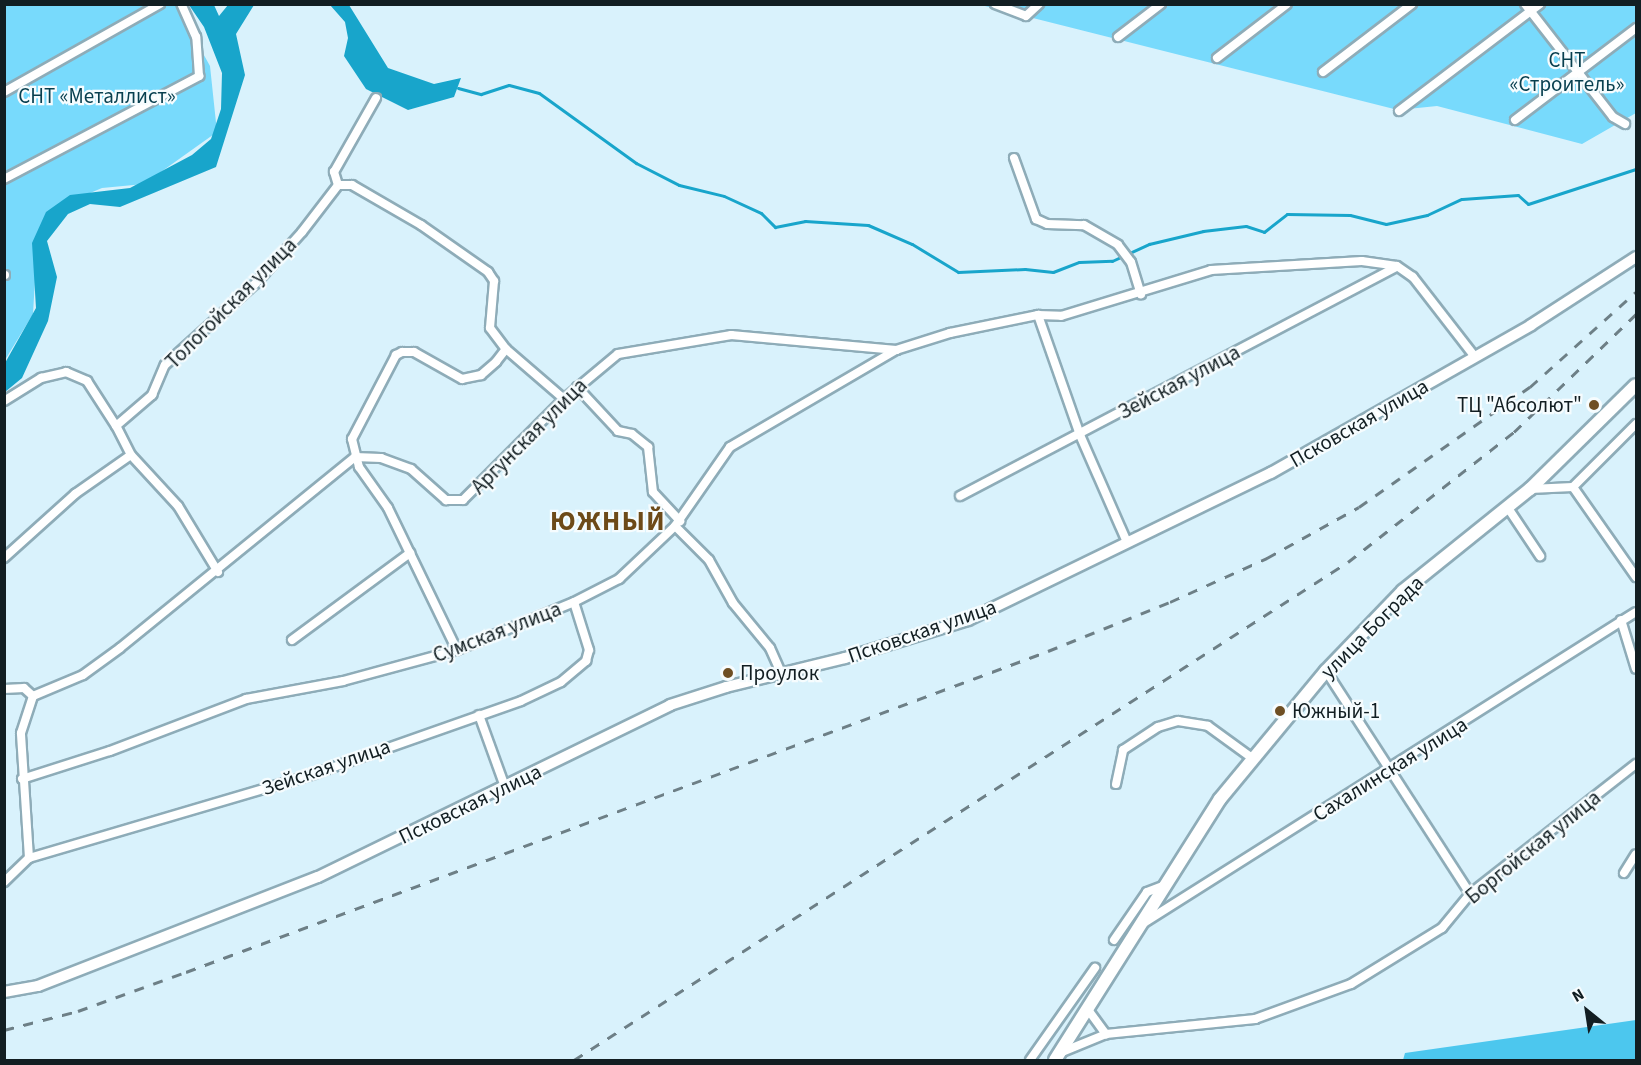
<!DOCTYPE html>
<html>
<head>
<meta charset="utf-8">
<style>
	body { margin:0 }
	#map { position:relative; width:1641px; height:1065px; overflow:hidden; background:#d9f2fc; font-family:"Source Sans 3",sans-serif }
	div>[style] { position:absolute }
	.green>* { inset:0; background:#78dafc }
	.forest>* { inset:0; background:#4cc7ee }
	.water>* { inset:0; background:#18a5cb }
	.stream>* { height:3px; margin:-1.5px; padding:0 1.5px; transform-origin:1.5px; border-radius:1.5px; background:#18a5cb }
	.roads { filter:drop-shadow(2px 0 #8eacb8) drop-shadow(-2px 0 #8eacb8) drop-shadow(0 2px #8eacb8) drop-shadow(0 -2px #8eacb8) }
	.minor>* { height:8px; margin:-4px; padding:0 4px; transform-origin:4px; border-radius:4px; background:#fff }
	.tertiary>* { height:10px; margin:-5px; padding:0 5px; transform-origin:5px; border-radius:5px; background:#fff }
	.secondary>* { height:12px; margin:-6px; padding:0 6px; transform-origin:6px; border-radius:6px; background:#fff }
	.rail>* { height:3px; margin-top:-1.5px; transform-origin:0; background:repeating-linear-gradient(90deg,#6d7f86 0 10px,transparent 0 20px) }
	.dots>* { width:16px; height:16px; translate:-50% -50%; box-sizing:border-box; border:3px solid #f6fcfe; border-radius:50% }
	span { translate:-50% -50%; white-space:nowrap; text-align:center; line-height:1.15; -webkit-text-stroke:4.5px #f6fcfe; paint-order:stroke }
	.park-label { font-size:21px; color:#073f4f }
	.street-label { font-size:21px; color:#121e22 }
	.poi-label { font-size:21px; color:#121e22 }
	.right { translate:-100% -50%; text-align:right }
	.left { translate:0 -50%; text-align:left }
	.district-label { font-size:27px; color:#6d4a18; font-weight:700; letter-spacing:1.5px }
	.frame { position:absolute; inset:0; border:6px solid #121e22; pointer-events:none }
	.north { position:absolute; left:1557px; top:981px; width:60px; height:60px; -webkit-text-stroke:4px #f6fcfe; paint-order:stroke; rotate:330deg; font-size:16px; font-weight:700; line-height:24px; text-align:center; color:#121e22 }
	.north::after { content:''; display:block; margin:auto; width:21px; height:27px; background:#121e22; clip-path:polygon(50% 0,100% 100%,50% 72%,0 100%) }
</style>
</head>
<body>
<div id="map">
	<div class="green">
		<div style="clip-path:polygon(5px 5px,176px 5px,210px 66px,217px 132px,144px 184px,102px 188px,59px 206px,36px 262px,33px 314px,5px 360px)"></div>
		<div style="clip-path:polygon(981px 5px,1636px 5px,1636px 113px,1582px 144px,1437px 106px,1398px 110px)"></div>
	</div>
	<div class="forest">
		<div style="clip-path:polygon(1636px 1020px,1636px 1060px,1403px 1060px,1405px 1053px)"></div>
	</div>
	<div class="water">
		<div style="clip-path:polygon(189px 5px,214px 5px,219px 16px,228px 5px,254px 5px,236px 34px,245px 75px,216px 167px,120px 207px,90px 204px,68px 214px,47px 241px,57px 277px,48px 321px,22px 378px,5px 392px,5px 363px,36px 308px,32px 243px,46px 212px,70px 195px,130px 188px,192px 155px,211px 139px,221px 109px,222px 73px,204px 27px)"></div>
		<div style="clip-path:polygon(330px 5px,349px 5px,388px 68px,434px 84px,461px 78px,454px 97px,408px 110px,366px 89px,344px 56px,348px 38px,345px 22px)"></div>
	</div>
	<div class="stream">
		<div style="left:458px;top:88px;width:24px;rotate:15deg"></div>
		<div style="left:481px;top:94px;width:29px;rotate:-18deg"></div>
		<div style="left:509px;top:85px;width:31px;rotate:15deg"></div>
		<div style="left:539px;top:93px;width:120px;rotate:35.8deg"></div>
		<div style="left:636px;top:163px;width:48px;rotate:27.1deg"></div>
		<div style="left:679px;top:185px;width:46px;rotate:13.7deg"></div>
		<div style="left:724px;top:196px;width:41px;rotate:24.7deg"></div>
		<div style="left:761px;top:213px;width:20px;rotate:45deg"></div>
		<div style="left:775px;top:227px;width:31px;rotate:-11deg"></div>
		<div style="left:805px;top:221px;width:63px;rotate:3.6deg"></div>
		<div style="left:868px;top:225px;width:48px;rotate:23.4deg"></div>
		<div style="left:912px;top:244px;width:54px;rotate:31.3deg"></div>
		<div style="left:958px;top:272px;width:67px;rotate:-2.6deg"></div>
		<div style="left:1025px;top:269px;width:28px;rotate:6deg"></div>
		<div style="left:1053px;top:272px;width:28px;rotate:-21deg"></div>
		<div style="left:1079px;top:262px;width:33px;rotate:-2deg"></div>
		<div style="left:1112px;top:261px;width:41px;rotate:-24.7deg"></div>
		<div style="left:1149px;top:244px;width:56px;rotate:-13.5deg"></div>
		<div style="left:1203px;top:231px;width:43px;rotate:-6.6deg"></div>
		<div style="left:1246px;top:226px;width:19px;rotate:18deg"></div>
		<div style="left:1264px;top:232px;width:29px;rotate:-38deg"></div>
		<div style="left:1287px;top:214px;width:63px;rotate:0.9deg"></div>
		<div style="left:1350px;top:215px;width:37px;rotate:14deg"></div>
		<div style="left:1386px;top:224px;width:42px;rotate:-12.4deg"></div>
		<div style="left:1427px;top:215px;width:38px;rotate:-25deg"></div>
		<div style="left:1462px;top:199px;width:56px;rotate:-4.1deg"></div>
		<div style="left:1518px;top:195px;width:13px;rotate:42deg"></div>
		<div style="left:1528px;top:204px;width:114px;rotate:-18deg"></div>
	</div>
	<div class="roads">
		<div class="minor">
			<div style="left:995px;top:4px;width:33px;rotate:21deg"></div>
			<div style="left:1026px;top:16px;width:18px;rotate:-43deg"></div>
			<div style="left:1525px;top:4px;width:143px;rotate:52.1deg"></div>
			<div style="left:1613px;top:117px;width:14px;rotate:30deg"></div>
			<div style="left:1118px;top:37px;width:54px;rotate:-37.5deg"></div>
			<div style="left:1217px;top:58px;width:88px;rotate:-37.6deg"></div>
			<div style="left:1323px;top:72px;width:112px;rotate:-37.4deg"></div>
			<div style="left:4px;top:92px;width:179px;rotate:-29.4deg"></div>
			<div style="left:1399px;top:111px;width:177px;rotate:-37.2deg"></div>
			<div style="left:1515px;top:120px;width:152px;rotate:-37.2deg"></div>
			<div style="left:1014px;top:158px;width:65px;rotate:70.2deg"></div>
			<div style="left:1036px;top:219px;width:12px;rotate:24deg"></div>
			<div style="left:1047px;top:224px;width:37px;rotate:2deg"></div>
			<div style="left:1084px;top:225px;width:39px;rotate:30deg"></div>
			<div style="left:1118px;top:245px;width:21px;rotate:53deg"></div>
			<div style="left:1131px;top:262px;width:34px;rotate:73deg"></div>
			<div style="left:4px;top:179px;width:221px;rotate:-27.8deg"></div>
			<div style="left:199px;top:76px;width:39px;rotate:-94deg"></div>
			<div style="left:196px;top:37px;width:36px;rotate:-114deg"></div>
			<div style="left:338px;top:185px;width:14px"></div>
			<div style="left:352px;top:185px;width:80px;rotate:30.1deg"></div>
			<div style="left:421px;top:225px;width:82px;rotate:35deg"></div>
			<div style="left:488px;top:272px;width:11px;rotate:56deg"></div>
			<div style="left:494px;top:281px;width:47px;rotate:94.9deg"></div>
			<div style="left:490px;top:328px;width:26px;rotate:53deg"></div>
			<div style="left:506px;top:349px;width:16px;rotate:128deg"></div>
			<div style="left:496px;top:362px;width:20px;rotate:139deg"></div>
			<div style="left:481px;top:375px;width:19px;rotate:168deg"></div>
			<div style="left:462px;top:379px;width:55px;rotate:-150.6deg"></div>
			<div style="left:414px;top:352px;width:12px;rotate:180deg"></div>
			<div style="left:402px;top:352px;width:7px;rotate:153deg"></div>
			<div style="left:396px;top:355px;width:95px;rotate:117.6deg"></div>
			<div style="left:352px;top:439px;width:29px;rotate:76deg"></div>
			<div style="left:359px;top:467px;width:50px;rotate:54.7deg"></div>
			<div style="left:388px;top:508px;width:158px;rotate:64.1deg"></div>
			<div style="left:4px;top:275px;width:1px"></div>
			<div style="left:1038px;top:315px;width:127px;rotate:70.7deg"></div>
			<div style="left:1080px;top:435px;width:117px;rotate:66.3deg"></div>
			<div style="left:506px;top:349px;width:77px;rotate:40.8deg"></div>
			<div style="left:577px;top:387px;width:60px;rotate:47deg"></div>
			<div style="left:618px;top:431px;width:14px;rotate:12deg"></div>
			<div style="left:632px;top:434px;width:21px;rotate:39deg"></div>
			<div style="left:648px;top:447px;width:45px;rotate:83.7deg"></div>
			<div style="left:653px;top:492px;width:40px;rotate:47deg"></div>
			<div style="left:4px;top:401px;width:44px;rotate:-31.9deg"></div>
			<div style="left:41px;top:378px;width:26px;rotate:-13deg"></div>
			<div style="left:66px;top:372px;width:23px;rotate:23deg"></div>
			<div style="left:87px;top:381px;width:54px;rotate:57.2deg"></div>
			<div style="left:1636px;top:424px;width:89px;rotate:135deg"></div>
			<div style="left:1573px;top:487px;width:110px;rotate:55deg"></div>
			<div style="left:1530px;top:489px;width:43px;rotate:-2.7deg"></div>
			<div style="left:960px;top:496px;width:493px;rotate:-27.7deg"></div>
			<div style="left:1508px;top:508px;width:58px;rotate:56.3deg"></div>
			<div style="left:675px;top:526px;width:48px;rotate:45deg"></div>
			<div style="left:709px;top:560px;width:49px;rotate:60.8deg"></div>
			<div style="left:733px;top:603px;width:58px;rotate:50.6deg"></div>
			<div style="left:770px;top:648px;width:27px;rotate:66deg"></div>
			<div style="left:4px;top:558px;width:96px;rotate:-42deg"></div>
			<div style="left:75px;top:494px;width:68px;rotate:-34.9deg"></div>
			<div style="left:218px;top:572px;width:77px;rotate:-121.2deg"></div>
			<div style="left:178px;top:506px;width:69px;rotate:-132.7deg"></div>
			<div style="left:131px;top:455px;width:33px;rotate:-117deg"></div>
			<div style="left:116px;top:426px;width:48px;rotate:-40.7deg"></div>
			<div style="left:152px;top:395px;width:33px;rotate:-67deg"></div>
			<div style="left:165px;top:365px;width:121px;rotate:-42deg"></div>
			<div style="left:255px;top:284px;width:70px;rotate:-47.9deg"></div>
			<div style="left:302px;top:232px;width:59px;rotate:-52.5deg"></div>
			<div style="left:338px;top:185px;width:14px;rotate:-107deg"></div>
			<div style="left:334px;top:172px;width:85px;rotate:-60.4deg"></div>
			<div style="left:1621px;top:620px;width:51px;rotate:73deg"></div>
			<div style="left:292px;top:640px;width:147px;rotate:-36.4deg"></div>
			<div style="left:1326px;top:671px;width:265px;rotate:57.1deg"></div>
			<div style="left:4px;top:689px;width:20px;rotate:-3deg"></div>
			<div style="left:24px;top:688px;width:12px;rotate:42deg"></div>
			<div style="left:33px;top:696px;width:54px;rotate:-22.8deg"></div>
			<div style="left:83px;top:675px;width:46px;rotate:-36.1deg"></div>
			<div style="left:120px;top:648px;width:303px;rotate:-39.1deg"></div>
			<div style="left:355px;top:457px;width:26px;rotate:2deg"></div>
			<div style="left:381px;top:458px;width:32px;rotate:20deg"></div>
			<div style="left:411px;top:469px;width:47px;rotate:41.5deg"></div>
			<div style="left:446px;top:500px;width:17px"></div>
			<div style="left:463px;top:500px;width:143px;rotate:-45deg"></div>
			<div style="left:564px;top:399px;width:70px;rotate:-39.8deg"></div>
			<div style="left:618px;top:354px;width:115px;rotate:-9.5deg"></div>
			<div style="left:731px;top:335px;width:166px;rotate:5.2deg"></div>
			<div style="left:479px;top:715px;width:77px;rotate:70.1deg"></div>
			<div style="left:22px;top:779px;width:92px;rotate:-17.7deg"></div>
			<div style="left:110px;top:751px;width:146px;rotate:-20.9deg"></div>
			<div style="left:246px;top:699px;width:99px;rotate:-10.5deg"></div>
			<div style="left:343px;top:681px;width:118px;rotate:-15.2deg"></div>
			<div style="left:457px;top:650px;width:126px;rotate:-22.3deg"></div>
			<div style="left:574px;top:602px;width:51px;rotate:-27.1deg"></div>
			<div style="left:619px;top:579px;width:77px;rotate:-43.4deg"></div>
			<div style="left:675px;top:526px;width:96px;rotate:-55.2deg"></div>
			<div style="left:730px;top:447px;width:192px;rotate:-30.3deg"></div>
			<div style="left:896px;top:350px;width:57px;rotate:-17.5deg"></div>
			<div style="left:950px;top:333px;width:90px;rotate:-11.6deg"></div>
			<div style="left:1038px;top:315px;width:23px;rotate:2deg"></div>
			<div style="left:1061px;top:316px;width:157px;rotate:-17deg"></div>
			<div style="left:1211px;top:270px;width:151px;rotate:-3.4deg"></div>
			<div style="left:1362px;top:261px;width:35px;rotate:8deg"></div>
			<div style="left:1397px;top:266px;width:19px;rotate:35deg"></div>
			<div style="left:1413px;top:277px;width:101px;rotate:52.2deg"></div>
			<div style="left:1116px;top:784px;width:35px;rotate:-78deg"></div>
			<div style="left:1123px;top:750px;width:42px;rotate:-33.3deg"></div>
			<div style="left:1158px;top:727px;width:21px;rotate:-17deg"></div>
			<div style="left:1178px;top:721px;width:30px;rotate:9deg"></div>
			<div style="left:1208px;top:726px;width:54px;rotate:36deg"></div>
			<div style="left:29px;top:858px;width:125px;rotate:-93.7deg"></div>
			<div style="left:21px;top:733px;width:39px;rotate:-72deg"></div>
			<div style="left:1624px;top:873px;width:22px;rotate:-58deg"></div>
			<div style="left:4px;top:882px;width:35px;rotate:-44deg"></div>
			<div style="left:29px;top:858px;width:297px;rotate:-16.4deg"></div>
			<div style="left:314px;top:774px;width:219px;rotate:-19.4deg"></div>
			<div style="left:521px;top:701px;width:44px;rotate:-25.4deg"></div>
			<div style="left:561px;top:682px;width:33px;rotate:-40deg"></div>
			<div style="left:586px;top:661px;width:11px;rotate:-75deg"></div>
			<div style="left:589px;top:650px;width:50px;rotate:-107.4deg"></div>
			<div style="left:1142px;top:924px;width:584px;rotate:-32.28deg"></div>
			<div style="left:1114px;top:940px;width:58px;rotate:-55.5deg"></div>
			<div style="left:1147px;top:892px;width:19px;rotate:-21deg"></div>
			<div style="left:1089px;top:1011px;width:29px;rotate:54deg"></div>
			<div style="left:1062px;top:1052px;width:48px;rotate:-22.2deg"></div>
			<div style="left:1106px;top:1034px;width:150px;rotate:-5.7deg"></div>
			<div style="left:1255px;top:1019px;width:102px;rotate:-20deg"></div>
			<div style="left:1351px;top:984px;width:107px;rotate:-31.6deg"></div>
			<div style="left:1442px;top:928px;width:44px;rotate:-50.5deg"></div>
			<div style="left:1470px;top:894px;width:211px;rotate:-38.1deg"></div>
			<div style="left:1030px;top:1060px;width:113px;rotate:-54.8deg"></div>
		</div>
		<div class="tertiary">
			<div style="left:4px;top:992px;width:35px;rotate:-10deg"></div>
			<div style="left:38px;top:986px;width:300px;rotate:-21.3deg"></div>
			<div style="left:318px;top:877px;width:392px;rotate:-26deg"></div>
			<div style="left:670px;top:705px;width:59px;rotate:-17.8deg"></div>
			<div style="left:726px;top:687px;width:122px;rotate:-13.7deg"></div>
			<div style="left:845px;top:658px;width:129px;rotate:-17.2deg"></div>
			<div style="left:968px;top:620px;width:337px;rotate:-25.9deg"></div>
			<div style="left:1271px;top:473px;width:299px;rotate:-29.6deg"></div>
			<div style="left:1531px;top:325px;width:125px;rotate:-32.9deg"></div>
		</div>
		<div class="secondary">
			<div style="left:1055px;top:1060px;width:309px;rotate:-57.7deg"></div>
			<div style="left:1220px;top:799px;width:166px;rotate:-50.4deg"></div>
			<div style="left:1326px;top:671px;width:111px;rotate:-46.1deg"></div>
			<div style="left:1403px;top:591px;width:163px;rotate:-38.8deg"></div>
			<div style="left:1530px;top:489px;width:148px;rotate:-44.5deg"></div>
		</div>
	</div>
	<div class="rail">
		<div style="left:4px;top:1030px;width:76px;rotate:-14.4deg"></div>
		<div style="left:78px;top:1011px;width:115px;rotate:-19.9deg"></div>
		<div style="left:186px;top:972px;width:920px;rotate:-20.42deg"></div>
		<div style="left:1048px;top:651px;width:131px;rotate:-21.9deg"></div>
		<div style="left:1170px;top:602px;width:107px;rotate:-24.4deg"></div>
		<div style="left:1267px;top:558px;width:105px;rotate:-29deg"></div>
		<div style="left:1359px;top:507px;width:209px;rotate:-35.1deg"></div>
		<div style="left:1530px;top:387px;width:142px;rotate:-41.9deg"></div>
		<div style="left:574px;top:1060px;width:920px;rotate:-32.76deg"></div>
		<div style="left:1348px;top:562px;width:211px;rotate:-38.1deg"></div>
		<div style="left:1514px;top:432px;width:170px;rotate:-44deg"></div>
	</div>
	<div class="dots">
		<div style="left:1594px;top:405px;background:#6e4f24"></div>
		<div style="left:728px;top:673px;background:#6e4f24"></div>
		<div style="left:1280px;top:711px;background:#6e4f24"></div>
	</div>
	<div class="park-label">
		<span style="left:1567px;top:72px">СНТ<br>«Строитель»</span>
		<span style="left:97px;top:96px">СНТ «Металлист»</span>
	</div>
	<div class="street-label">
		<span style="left:231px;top:303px;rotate:-45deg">Тологойская улица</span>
		<span style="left:1179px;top:382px;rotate:-28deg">Зейская улица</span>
		<span style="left:1359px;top:423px;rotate:-30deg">Псковская улица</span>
		<span style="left:529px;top:436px;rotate:-45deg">Аргунская улица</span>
		<span style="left:1372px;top:627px;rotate:-45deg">улица Бограда</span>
		<span style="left:922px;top:631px;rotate:-19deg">Псковская улица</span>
		<span style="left:497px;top:632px;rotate:-21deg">Сумская улица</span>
		<span style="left:326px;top:767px;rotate:-19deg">Зейская улица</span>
		<span style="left:1390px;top:769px;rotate:-32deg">Сахалинская улица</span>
		<span style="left:470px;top:804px;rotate:-26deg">Псковская улица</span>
		<span style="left:1533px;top:847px;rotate:-39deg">Боргойская улица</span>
	</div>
	<div class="poi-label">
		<span class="right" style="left:1582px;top:405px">ТЦ "Абсолют"</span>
		<span class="left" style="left:740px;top:673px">Проулок</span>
		<span class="left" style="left:1292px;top:711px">Южный-1</span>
	</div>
	<div class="district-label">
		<span style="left:608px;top:522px">ЮЖНЫЙ</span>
	</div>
	<div class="frame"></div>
	<div class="north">N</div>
</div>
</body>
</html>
